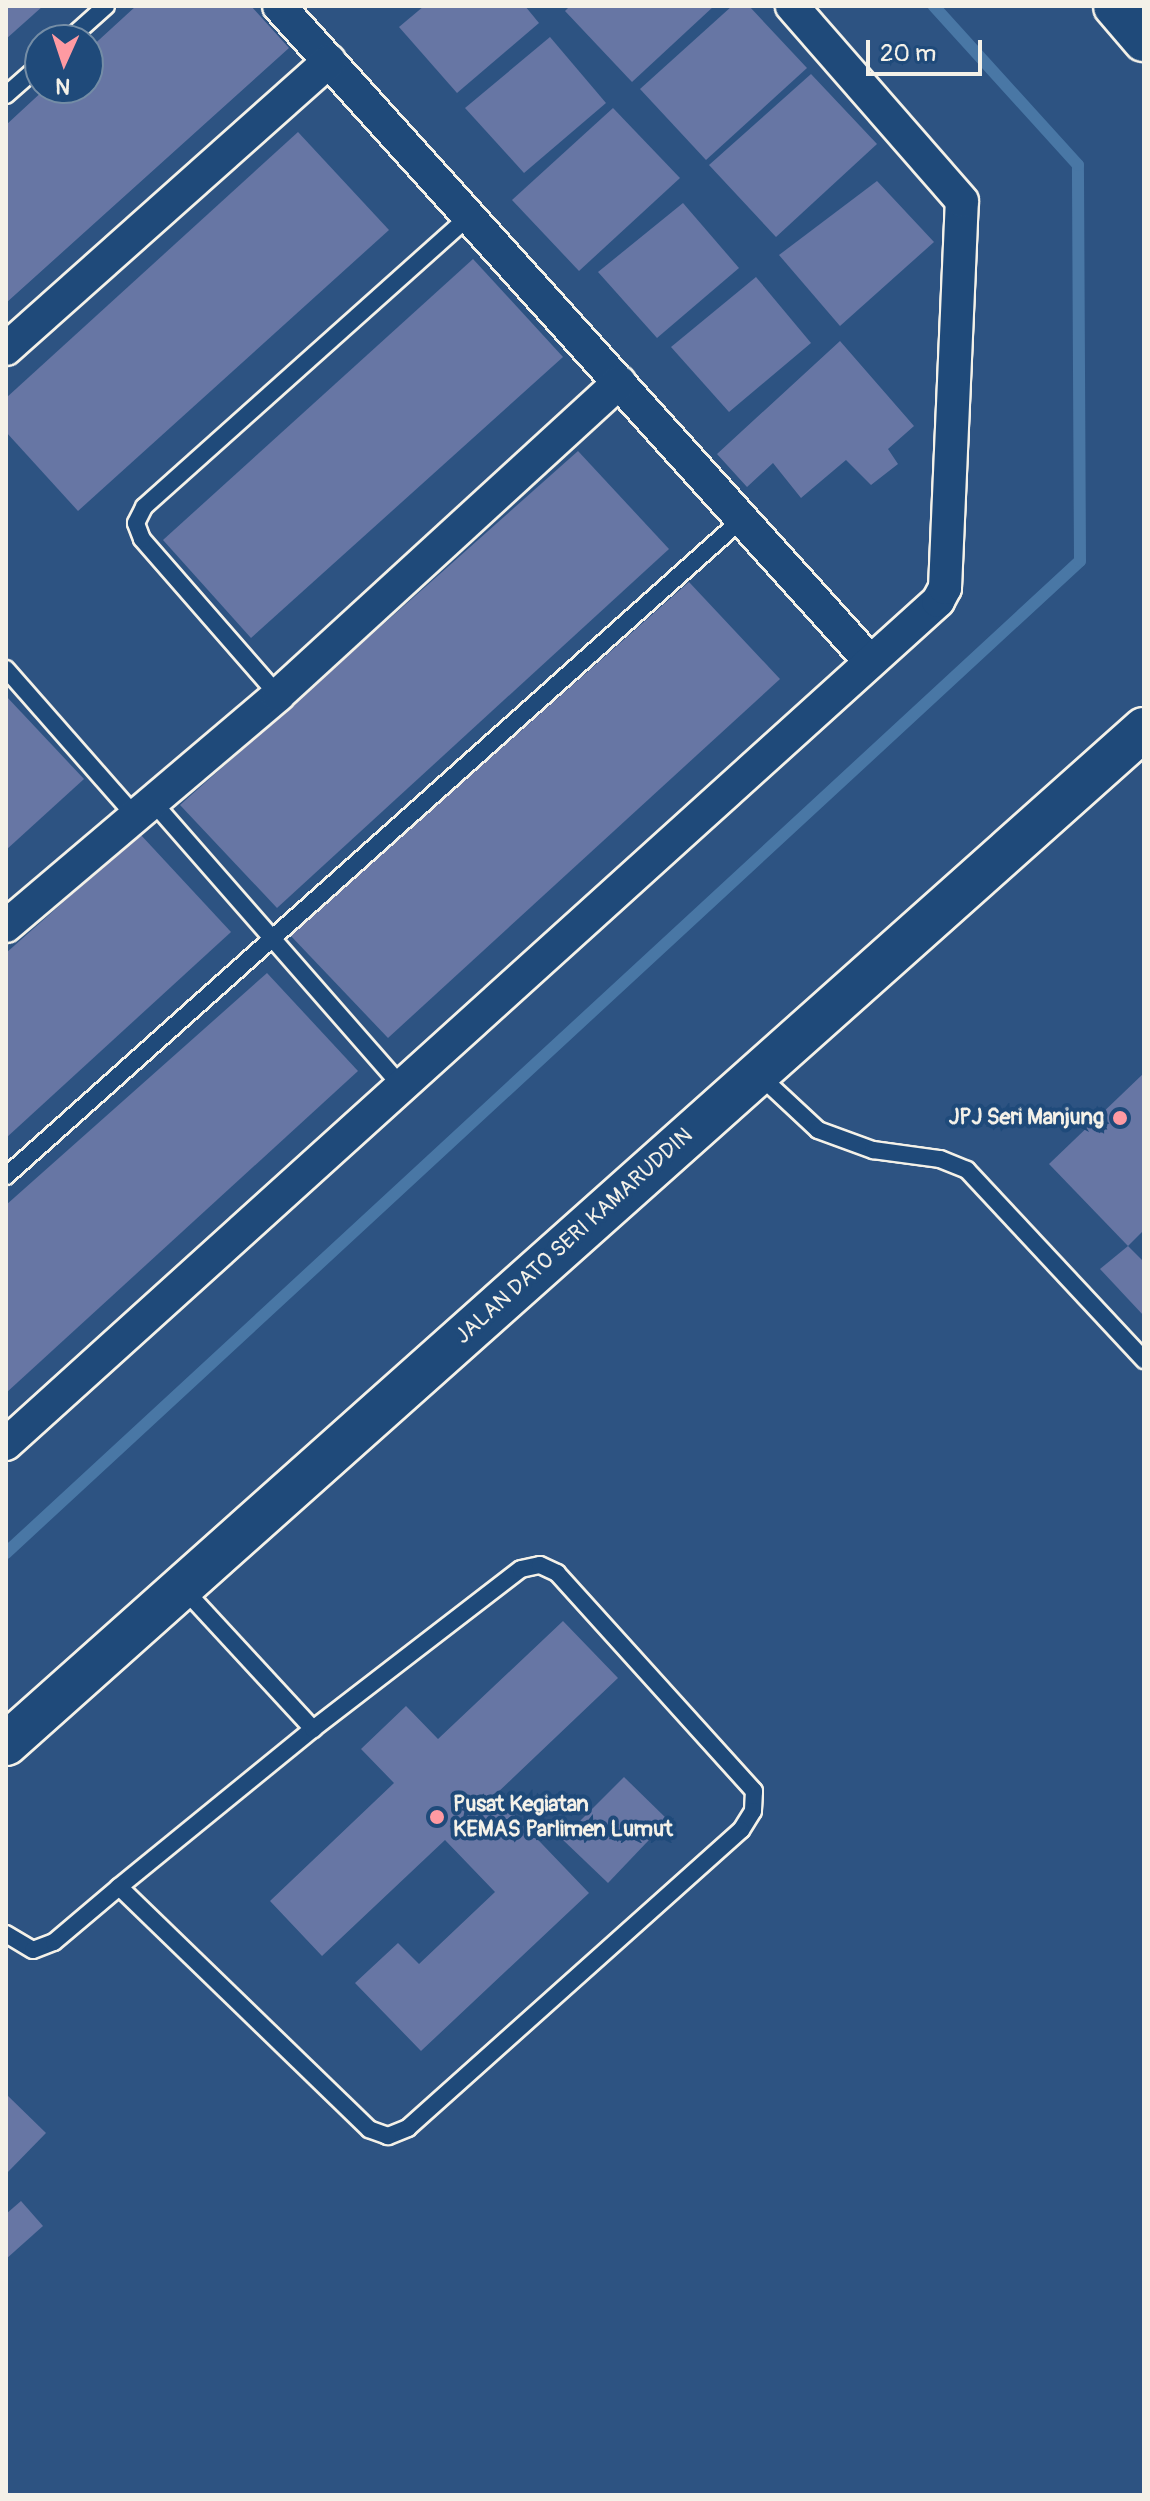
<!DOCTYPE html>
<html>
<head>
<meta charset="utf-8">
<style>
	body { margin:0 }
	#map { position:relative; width:1150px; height:2501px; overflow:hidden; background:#2d5382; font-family:Pangolin,sans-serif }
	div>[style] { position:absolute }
	.stream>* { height:12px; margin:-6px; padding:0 6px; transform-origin:6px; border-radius:6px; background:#4977a5 }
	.building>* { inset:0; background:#6776a4 }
	.roads { filter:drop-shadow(2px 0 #f4f1e8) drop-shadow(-2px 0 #f4f1e8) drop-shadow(0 2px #f4f1e8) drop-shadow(0 -2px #f4f1e8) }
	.service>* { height:16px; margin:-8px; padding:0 8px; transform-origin:8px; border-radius:8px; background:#1f4a7a }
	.minor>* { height:32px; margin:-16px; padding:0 16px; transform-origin:16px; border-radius:16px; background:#1f4a7a }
	.tertiary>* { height:42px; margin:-21px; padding:0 21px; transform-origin:21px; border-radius:21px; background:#1f4a7a }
	.dots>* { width:22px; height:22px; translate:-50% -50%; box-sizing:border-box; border:4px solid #1f4a7a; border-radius:50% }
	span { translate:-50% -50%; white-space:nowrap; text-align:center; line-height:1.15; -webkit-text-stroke:8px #1f4a7a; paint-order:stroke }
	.poi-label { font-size:22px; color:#f4f1e8; font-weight:700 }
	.right { translate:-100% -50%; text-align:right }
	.left { translate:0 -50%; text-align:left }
	.street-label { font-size:22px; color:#f4f1e8 }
	.frame { position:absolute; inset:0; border:8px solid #f4f1e8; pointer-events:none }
	.north { position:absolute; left:24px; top:24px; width:80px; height:80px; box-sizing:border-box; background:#1f4a7a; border:2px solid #748da6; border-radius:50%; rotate:183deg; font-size:22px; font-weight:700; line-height:32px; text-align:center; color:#f4f1e8 }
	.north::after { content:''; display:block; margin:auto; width:28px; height:36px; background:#ff9aa2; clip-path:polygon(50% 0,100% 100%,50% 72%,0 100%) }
	.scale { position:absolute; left:866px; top:40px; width:116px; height:36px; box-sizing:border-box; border:4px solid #f4f1e8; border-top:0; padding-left:10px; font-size:24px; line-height:28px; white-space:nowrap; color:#f4f1e8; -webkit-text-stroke:6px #1f4a7a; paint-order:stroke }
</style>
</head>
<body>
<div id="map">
	<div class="stream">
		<div style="left:6px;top:1553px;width:1462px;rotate:-42.73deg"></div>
		<div style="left:1080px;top:561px;width:396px;rotate:-90.3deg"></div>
		<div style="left:1078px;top:165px;width:215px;rotate:-132.2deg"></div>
	</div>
	<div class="building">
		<div style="clip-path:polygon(6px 6px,43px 6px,6px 39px)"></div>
		<div style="clip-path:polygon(136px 6px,251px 6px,289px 48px,6px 303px,6px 125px,46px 88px,88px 88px,88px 50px)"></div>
		<div style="clip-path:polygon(424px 6px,525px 6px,539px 23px,457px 93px,399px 27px)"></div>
		<div style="clip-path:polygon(570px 6px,714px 6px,632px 82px,565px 11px)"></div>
		<div style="clip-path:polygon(732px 6px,749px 6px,807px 68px,706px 160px,640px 89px)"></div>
		<div style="clip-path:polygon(550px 37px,606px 103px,524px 173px,465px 108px)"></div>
		<div style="clip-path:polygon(811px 74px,877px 144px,776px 237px,709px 165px)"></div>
		<div style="clip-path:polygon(613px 108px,680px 178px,579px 271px,512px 200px)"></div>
		<div style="clip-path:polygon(298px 132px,389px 230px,78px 511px,6px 432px,6px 398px)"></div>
		<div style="clip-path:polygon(877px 181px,934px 242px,840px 326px,779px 255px)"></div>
		<div style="clip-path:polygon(683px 203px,739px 268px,657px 338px,598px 272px)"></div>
		<div style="clip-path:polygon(473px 259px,563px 357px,251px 638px,163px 540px)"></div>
		<div style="clip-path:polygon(756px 277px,811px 343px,729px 412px,671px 347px)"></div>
		<div style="clip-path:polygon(840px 341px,914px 426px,888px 449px,898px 464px,871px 485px,846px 460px,801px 498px,773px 463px,747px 487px,717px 454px)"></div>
		<div style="clip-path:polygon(578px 451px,669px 549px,277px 908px,180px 805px)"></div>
		<div style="clip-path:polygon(689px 582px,780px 679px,388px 1038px,290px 935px)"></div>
		<div style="clip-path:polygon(6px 696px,84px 779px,6px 850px)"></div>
		<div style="clip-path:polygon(140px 834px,231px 932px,6px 1138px,6px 953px)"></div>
		<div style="clip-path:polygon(267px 973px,358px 1071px,6px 1393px,6px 1205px)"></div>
		<div style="clip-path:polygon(1144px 1073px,1144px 1230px,1128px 1246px,1049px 1164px)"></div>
		<div style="clip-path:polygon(1128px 1246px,1144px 1262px,1144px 1316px,1100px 1269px)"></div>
		<div style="clip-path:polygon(563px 1621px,618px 1678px,495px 1795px,589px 1893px,421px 2051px,355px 1983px,398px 1943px,419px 1964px,495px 1892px,445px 1840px,322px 1956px,270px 1901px,394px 1783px,361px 1749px,406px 1706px,438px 1739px)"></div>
		<div style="clip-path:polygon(624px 1777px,668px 1820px,608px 1883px,562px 1839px)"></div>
		<div style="clip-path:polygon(6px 2094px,46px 2133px,6px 2174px)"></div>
		<div style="clip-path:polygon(21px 2201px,43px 2226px,6px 2259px,6px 2214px)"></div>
	</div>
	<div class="roads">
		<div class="service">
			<div style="left:68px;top:40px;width:51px;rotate:-41.8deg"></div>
			<div style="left:6px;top:95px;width:45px;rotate:-41.4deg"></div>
			<div style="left:6px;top:669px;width:196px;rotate:48.7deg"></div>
			<div style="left:278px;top:695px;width:207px;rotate:-131.1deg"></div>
			<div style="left:142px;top:539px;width:17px;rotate:-111deg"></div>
			<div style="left:136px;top:523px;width:18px;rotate:-63deg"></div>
			<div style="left:144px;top:507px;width:436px;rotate:-41.8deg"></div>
			<div style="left:152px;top:801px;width:378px;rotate:48.8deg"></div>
			<div style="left:758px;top:1074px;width:82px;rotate:43deg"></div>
			<div style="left:818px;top:1130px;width:59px;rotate:20deg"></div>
			<div style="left:873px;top:1150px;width:68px;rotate:7.7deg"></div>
			<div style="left:940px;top:1159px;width:29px;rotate:22deg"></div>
			<div style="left:967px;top:1170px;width:260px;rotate:47deg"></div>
			<div style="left:6px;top:1176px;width:987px;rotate:-41.75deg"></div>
			<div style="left:181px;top:1586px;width:195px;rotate:47.3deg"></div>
			<div style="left:6px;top:1934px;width:31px;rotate:31deg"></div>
			<div style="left:33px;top:1950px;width:22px;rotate:-21deg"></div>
			<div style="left:54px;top:1942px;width:85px;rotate:-40.2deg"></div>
			<div style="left:119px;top:1887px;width:250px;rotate:-39.2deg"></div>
			<div style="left:313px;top:1729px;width:262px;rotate:-37.6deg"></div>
			<div style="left:521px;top:1569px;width:19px;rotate:-12deg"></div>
			<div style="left:540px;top:1565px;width:19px;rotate:25deg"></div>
			<div style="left:557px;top:1573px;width:294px;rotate:47.9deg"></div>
			<div style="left:754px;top:1791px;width:20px;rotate:93deg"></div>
			<div style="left:753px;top:1811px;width:22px;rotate:122deg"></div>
			<div style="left:741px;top:1830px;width:447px;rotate:138.2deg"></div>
			<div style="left:408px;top:2128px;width:22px;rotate:158deg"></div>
			<div style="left:388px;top:2136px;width:20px;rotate:-160deg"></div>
			<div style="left:369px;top:2129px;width:348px;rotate:-135.9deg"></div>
		</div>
		<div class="minor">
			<div style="left:279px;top:6px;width:881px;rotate:47.95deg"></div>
			<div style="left:6px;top:349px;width:433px;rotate:-41.7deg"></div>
			<div style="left:6px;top:926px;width:357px;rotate:-40.3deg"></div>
			<div style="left:278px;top:695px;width:463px;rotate:-42.5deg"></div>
			<div style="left:6px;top:1444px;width:1257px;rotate:-42.13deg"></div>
			<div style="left:938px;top:601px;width:15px;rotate:-62deg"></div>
			<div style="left:945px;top:588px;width:387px;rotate:-87.5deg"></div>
			<div style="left:962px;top:201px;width:259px;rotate:-131.1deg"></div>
		</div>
		<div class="tertiary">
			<div style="left:1115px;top:6px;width:45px;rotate:49.5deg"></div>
			<div style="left:6px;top:1744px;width:1525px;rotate:-41.73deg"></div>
		</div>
	</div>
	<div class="dots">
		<div style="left:1120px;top:1118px;background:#ff9aa2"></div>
		<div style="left:437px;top:1817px;background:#ff9aa2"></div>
	</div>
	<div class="poi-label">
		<span class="right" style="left:1104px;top:1118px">JPJ Seri Manjung</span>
		<span class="left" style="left:453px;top:1817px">Pusat Kegiatan<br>KEMAS Parlimen Lumut</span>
	</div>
	<div class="street-label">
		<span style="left:574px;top:1236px;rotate:-42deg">JALAN DATO SERI KAMARUDDIN</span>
	</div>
	<div class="frame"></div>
	<div class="north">N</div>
	<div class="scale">20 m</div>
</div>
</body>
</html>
